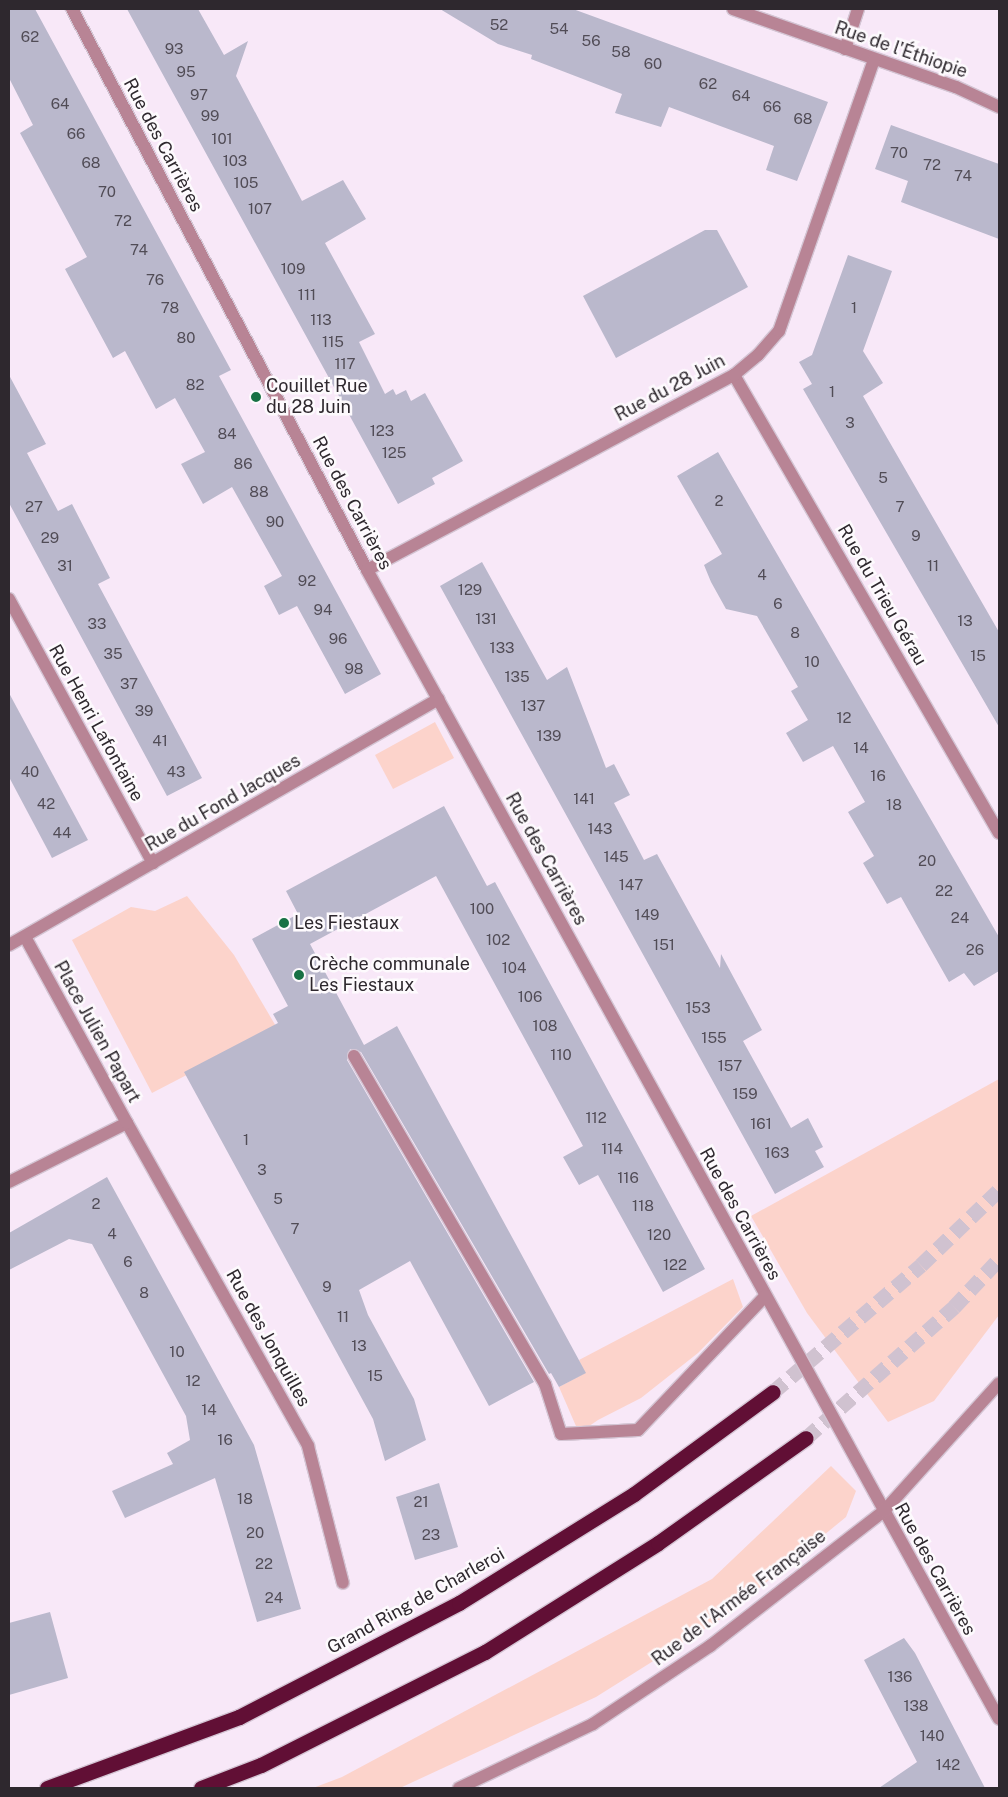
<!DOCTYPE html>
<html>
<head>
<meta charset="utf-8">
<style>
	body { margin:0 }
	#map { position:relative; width:1008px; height:1797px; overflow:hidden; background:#f8e8f8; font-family:"Public Sans",sans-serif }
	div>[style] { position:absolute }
	.green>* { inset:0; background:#fcd3cb }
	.building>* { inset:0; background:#bab8cc }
	.highway-tunnel>* { height:15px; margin-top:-7.5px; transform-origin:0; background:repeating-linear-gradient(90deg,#d0c2d0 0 15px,transparent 0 23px) }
	.roads { filter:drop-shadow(1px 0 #d4c5d4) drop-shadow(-1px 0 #d4c5d4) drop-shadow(0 1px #d4c5d4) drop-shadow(0 -1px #d4c5d4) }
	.minor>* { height:12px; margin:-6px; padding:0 6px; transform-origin:6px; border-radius:6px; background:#b88495 }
	.highway>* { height:15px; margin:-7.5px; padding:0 7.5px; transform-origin:7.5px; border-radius:7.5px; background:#610f35 }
	.dots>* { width:14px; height:14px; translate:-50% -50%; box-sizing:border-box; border:2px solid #fdfafd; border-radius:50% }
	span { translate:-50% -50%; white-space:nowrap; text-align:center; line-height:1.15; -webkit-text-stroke:5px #fdfafd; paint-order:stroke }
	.number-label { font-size:15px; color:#514c56 }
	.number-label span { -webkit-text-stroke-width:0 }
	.street-label { font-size:18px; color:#2e282e }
	.poi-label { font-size:18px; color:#2e282e }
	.left { translate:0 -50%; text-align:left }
	.frame { position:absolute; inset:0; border:10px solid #2e282e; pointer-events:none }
</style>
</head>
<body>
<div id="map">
	<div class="green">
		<div style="clip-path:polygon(435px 722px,454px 758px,393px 789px,375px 755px)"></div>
		<div style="clip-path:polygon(187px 896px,234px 955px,277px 1028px,152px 1093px,72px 940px,131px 907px,155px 911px)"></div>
		<div style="clip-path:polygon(999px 1079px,999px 1315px,934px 1401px,888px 1422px,807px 1313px,751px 1216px)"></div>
		<div style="clip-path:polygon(733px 1279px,743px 1307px,698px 1353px,641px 1398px,598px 1420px,579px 1433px,559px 1387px,585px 1373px,579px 1360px)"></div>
		<div style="clip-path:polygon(831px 1466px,856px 1491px,846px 1517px,725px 1616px,596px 1697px,400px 1788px,313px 1788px,342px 1777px,712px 1579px)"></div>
	</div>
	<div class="building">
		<div style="clip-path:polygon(9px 9px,35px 9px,231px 370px,219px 376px,381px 674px,345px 694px,297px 606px,279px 615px,264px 586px,282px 576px,232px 487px,203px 504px,181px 464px,205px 452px,175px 398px,156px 409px,125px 351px,113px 358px,65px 269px,87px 257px,20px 133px,33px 125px,9px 78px)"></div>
		<div style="clip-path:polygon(127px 9px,198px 9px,224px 55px,248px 41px,236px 76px,302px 201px,343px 180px,366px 219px,325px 243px,375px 334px,359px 342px,385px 394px,393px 389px,396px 395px,406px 390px,411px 401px,425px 393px,463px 461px,432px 478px,435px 484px,398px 504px)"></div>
		<div style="clip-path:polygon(440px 9px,573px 9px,828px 102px,797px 181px,766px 170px,774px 146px,669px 107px,661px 127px,615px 113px,622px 94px,531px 59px,532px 55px,498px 44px)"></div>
		<div style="clip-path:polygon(891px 125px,999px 164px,999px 239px,901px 202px,908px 181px,875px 169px)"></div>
		<div style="clip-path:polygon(705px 230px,717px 230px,748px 287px,616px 358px,583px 296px)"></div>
		<div style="clip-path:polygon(848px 255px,892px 271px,863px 351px,883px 383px,863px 396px,999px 632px,999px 727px,803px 389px,812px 384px,799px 362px,812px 355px)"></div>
		<div style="clip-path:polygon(9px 375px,46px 444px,27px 453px,58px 511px,72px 504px,110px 578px,98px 584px,202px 778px,167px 796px,9px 503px)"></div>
		<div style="clip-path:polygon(718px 452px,999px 937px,999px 971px,974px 986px,964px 973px,949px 982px,901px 897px,887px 904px,863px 863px,874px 856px,848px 812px,865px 802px,833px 746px,803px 762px,786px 733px,808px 720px,791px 691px,798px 687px,757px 616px,726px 609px,711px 582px,704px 565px,722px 554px,677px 476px)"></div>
		<div style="clip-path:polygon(482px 562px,547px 680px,567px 667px,606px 768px,614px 764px,630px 795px,614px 803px,644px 860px,657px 854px,720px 968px,721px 954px,762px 1030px,743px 1041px,791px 1128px,808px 1118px,823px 1147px,815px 1151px,824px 1167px,775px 1194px,440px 586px)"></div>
		<div style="clip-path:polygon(9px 693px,88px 840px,52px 858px,9px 777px)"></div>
		<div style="clip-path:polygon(444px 806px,487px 886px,495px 882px,705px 1269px,663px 1292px,598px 1175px,579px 1185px,563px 1157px,583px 1146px,436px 876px,310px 944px,364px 1045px,397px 1026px,586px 1373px,559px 1387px,551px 1373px,549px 1374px,361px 1052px,350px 1049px,347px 1060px,534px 1382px,489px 1406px,410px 1261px,359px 1290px,368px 1315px,414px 1399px,426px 1440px,385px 1461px,373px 1419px,184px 1072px,278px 1023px,273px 1014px,288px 1006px,252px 939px,298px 914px,286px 891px)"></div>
		<div style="clip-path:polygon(107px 1177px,254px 1445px,301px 1609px,257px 1622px,215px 1478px,125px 1518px,112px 1491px,173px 1464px,167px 1453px,190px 1440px,186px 1416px,92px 1244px,69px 1239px,9px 1270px,9px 1233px)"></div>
		<div style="clip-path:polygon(439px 1483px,458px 1547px,415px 1560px,396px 1497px)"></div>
		<div style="clip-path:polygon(50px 1612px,68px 1678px,9px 1695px,9px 1623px)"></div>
		<div style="clip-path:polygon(904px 1638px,915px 1653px,985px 1788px,879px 1788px,917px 1762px,864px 1660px)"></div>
	</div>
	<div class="highway-tunnel">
		<div style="left:773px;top:1392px;width:195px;rotate:-40.6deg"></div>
		<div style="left:921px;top:1265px;width:108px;rotate:-43.9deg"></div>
		<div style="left:806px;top:1438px;width:198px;rotate:-41.5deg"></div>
		<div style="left:954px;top:1307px;width:66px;rotate:-46.8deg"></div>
	</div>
	<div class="roads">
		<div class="minor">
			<div style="left:72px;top:9px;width:634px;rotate:62.26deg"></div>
			<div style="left:367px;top:570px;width:1311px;rotate:61.19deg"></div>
			<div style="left:733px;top:9px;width:236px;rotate:19.3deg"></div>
			<div style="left:956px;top:87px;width:47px;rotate:24.9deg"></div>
			<div style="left:845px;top:49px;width:42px;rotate:-72deg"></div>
			<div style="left:734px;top:375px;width:529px;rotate:59.95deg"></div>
			<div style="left:367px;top:570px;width:416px;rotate:-28deg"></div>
			<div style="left:734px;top:375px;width:31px;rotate:-40deg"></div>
			<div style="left:758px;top:355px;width:32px;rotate:-49deg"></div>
			<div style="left:779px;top:331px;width:288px;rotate:-70.7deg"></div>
			<div style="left:9px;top:599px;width:301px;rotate:61.4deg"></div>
			<div style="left:9px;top:945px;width:495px;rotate:-29.8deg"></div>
			<div style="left:354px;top:1056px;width:380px;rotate:59.8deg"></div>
			<div style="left:545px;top:1384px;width:52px;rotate:72.3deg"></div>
			<div style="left:561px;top:1434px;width:77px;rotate:-3deg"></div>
			<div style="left:638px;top:1430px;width:185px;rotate:-46.5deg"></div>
			<div style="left:127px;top:1123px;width:370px;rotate:60.7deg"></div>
			<div style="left:308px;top:1446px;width:141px;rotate:75.7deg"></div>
			<div style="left:9px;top:1182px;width:132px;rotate:-26.6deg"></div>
			<div style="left:127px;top:1123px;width:212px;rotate:-118.7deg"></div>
			<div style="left:459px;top:1788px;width:148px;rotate:-25.5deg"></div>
			<div style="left:593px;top:1724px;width:141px;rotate:-33.7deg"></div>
			<div style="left:710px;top:1646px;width:219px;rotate:-37.8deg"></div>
			<div style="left:883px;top:1512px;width:173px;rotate:-48deg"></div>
		</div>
		<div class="highway">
			<div style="left:47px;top:1788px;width:205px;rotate:-20.3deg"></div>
			<div style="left:239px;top:1717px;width:248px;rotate:-27.4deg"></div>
			<div style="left:459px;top:1603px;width:206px;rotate:-31.9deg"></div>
			<div style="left:634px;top:1494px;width:172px;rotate:-36.3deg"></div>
			<div style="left:201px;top:1788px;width:64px;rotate:-21deg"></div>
			<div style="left:261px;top:1765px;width:251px;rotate:-26.8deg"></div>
			<div style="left:485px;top:1652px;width:204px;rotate:-32.2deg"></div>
			<div style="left:658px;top:1543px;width:181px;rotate:-35.4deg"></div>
		</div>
	</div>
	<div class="dots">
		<div style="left:256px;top:397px;background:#177144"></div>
		<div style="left:284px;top:923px;background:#177144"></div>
		<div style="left:299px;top:975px;background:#177144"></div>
	</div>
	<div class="number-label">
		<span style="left:499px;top:25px">52</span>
		<span style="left:559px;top:29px">54</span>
		<span style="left:30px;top:37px">62</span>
		<span style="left:591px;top:41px">56</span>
		<span style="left:174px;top:49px">93</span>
		<span style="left:621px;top:52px">58</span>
		<span style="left:653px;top:64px">60</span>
		<span style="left:186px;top:72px">95</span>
		<span style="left:708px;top:84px">62</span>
		<span style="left:199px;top:95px">97</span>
		<span style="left:741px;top:96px">64</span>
		<span style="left:60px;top:104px">64</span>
		<span style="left:772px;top:107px">66</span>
		<span style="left:210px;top:116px">99</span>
		<span style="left:803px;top:119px">68</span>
		<span style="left:76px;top:134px">66</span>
		<span style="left:222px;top:139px">101</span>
		<span style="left:899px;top:153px">70</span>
		<span style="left:235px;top:161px">103</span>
		<span style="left:91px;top:163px">68</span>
		<span style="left:932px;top:165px">72</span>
		<span style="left:963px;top:176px">74</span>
		<span style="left:246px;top:183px">105</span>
		<span style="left:107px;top:192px">70</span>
		<span style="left:260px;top:209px">107</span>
		<span style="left:123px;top:221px">72</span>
		<span style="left:139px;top:250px">74</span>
		<span style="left:293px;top:269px">109</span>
		<span style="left:155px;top:280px">76</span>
		<span style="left:307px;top:295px">111</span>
		<span style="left:170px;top:308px">78</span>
		<span style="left:854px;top:308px">1</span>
		<span style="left:321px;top:320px">113</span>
		<span style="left:186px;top:338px">80</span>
		<span style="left:333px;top:342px">115</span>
		<span style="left:345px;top:364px">117</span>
		<span style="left:195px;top:385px">82</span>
		<span style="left:832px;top:392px">1</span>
		<span style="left:850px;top:423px">3</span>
		<span style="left:382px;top:431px">123</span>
		<span style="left:227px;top:434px">84</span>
		<span style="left:394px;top:453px">125</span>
		<span style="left:243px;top:464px">86</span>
		<span style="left:883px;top:478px">5</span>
		<span style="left:259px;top:492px">88</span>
		<span style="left:719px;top:501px">2</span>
		<span style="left:34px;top:507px">27</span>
		<span style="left:900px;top:507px">7</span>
		<span style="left:275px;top:522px">90</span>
		<span style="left:916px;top:536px">9</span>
		<span style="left:50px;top:538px">29</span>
		<span style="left:65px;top:566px">31</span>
		<span style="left:933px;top:566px">11</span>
		<span style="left:762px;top:575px">4</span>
		<span style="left:307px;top:581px">92</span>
		<span style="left:470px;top:590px">129</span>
		<span style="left:778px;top:604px">6</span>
		<span style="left:323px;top:610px">94</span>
		<span style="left:486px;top:619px">131</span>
		<span style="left:965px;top:621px">13</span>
		<span style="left:97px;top:624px">33</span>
		<span style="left:795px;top:633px">8</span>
		<span style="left:338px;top:639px">96</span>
		<span style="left:502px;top:648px">133</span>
		<span style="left:113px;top:654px">35</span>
		<span style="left:978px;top:656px">15</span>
		<span style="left:812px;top:662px">10</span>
		<span style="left:354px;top:669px">98</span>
		<span style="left:517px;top:677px">135</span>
		<span style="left:129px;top:684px">37</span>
		<span style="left:533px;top:706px">137</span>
		<span style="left:144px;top:711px">39</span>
		<span style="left:844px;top:718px">12</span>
		<span style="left:549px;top:736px">139</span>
		<span style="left:160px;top:741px">41</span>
		<span style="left:861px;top:748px">14</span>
		<span style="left:30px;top:772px">40</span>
		<span style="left:176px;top:772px">43</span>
		<span style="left:878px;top:776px">16</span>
		<span style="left:584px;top:799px">141</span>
		<span style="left:46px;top:804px">42</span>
		<span style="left:894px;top:805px">18</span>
		<span style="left:600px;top:829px">143</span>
		<span style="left:62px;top:833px">44</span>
		<span style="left:616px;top:857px">145</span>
		<span style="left:927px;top:861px">20</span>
		<span style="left:631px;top:885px">147</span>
		<span style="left:944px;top:891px">22</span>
		<span style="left:482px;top:909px">100</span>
		<span style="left:647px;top:915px">149</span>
		<span style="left:960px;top:918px">24</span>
		<span style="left:498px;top:940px">102</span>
		<span style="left:664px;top:945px">151</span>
		<span style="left:975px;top:950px">26</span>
		<span style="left:514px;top:968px">104</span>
		<span style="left:530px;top:997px">106</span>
		<span style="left:698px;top:1008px">153</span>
		<span style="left:545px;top:1026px">108</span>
		<span style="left:714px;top:1038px">155</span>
		<span style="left:561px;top:1055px">110</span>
		<span style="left:730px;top:1066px">157</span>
		<span style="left:745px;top:1094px">159</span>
		<span style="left:596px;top:1118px">112</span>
		<span style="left:761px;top:1124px">161</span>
		<span style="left:246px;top:1140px">1</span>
		<span style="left:612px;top:1149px">114</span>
		<span style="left:777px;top:1153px">163</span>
		<span style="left:262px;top:1170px">3</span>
		<span style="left:628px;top:1178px">116</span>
		<span style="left:278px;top:1199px">5</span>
		<span style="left:96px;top:1204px">2</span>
		<span style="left:643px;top:1206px">118</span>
		<span style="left:295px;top:1229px">7</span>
		<span style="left:112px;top:1234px">4</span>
		<span style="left:659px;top:1235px">120</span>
		<span style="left:128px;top:1262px">6</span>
		<span style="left:675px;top:1265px">122</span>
		<span style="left:327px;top:1287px">9</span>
		<span style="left:144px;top:1293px">8</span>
		<span style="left:343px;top:1317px">11</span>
		<span style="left:359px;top:1346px">13</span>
		<span style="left:177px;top:1352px">10</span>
		<span style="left:375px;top:1376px">15</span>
		<span style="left:193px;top:1381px">12</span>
		<span style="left:209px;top:1410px">14</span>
		<span style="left:225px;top:1440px">16</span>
		<span style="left:245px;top:1499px">18</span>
		<span style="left:421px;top:1502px">21</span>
		<span style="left:255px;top:1533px">20</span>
		<span style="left:431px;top:1535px">23</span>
		<span style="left:264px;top:1564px">22</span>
		<span style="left:274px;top:1598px">24</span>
		<span style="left:900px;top:1677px">136</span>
		<span style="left:916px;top:1706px">138</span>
		<span style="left:932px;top:1736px">140</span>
		<span style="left:948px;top:1765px">142</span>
	</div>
	<div class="street-label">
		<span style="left:901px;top:50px;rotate:19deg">Rue de l'Éthiopie</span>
		<span style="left:163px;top:145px;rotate:62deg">Rue des Carrières</span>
		<span style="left:670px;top:388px;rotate:-28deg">Rue du 28 Juin</span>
		<span style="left:352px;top:503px;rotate:62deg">Rue des Carrières</span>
		<span style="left:882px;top:595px;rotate:60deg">Rue du Trieu Gérau</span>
		<span style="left:96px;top:723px;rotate:61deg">Rue Henri Lafontaine</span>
		<span style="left:223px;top:803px;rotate:-30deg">Rue du Fond Jacques</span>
		<span style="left:546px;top:859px;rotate:61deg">Rue des Carrières</span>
		<span style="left:97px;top:1032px;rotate:61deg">Place Julien Papart</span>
		<span style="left:740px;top:1214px;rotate:61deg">Rue des Carrières</span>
		<span style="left:268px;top:1338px;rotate:61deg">Rue des Jonquilles</span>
		<span style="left:935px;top:1569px;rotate:61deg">Rue des Carrières</span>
		<span style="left:739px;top:1598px;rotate:-37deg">Rue de l'Armée Française</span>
		<span style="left:416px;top:1601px;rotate:-29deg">Grand Ring de Charleroi</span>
	</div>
	<div class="poi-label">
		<span class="left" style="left:266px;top:397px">Couillet Rue<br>du 28 Juin</span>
		<span class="left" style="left:294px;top:923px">Les Fiestaux</span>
		<span class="left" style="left:309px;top:975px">Crèche communale<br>Les Fiestaux</span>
	</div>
	<div class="frame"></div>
</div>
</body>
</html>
